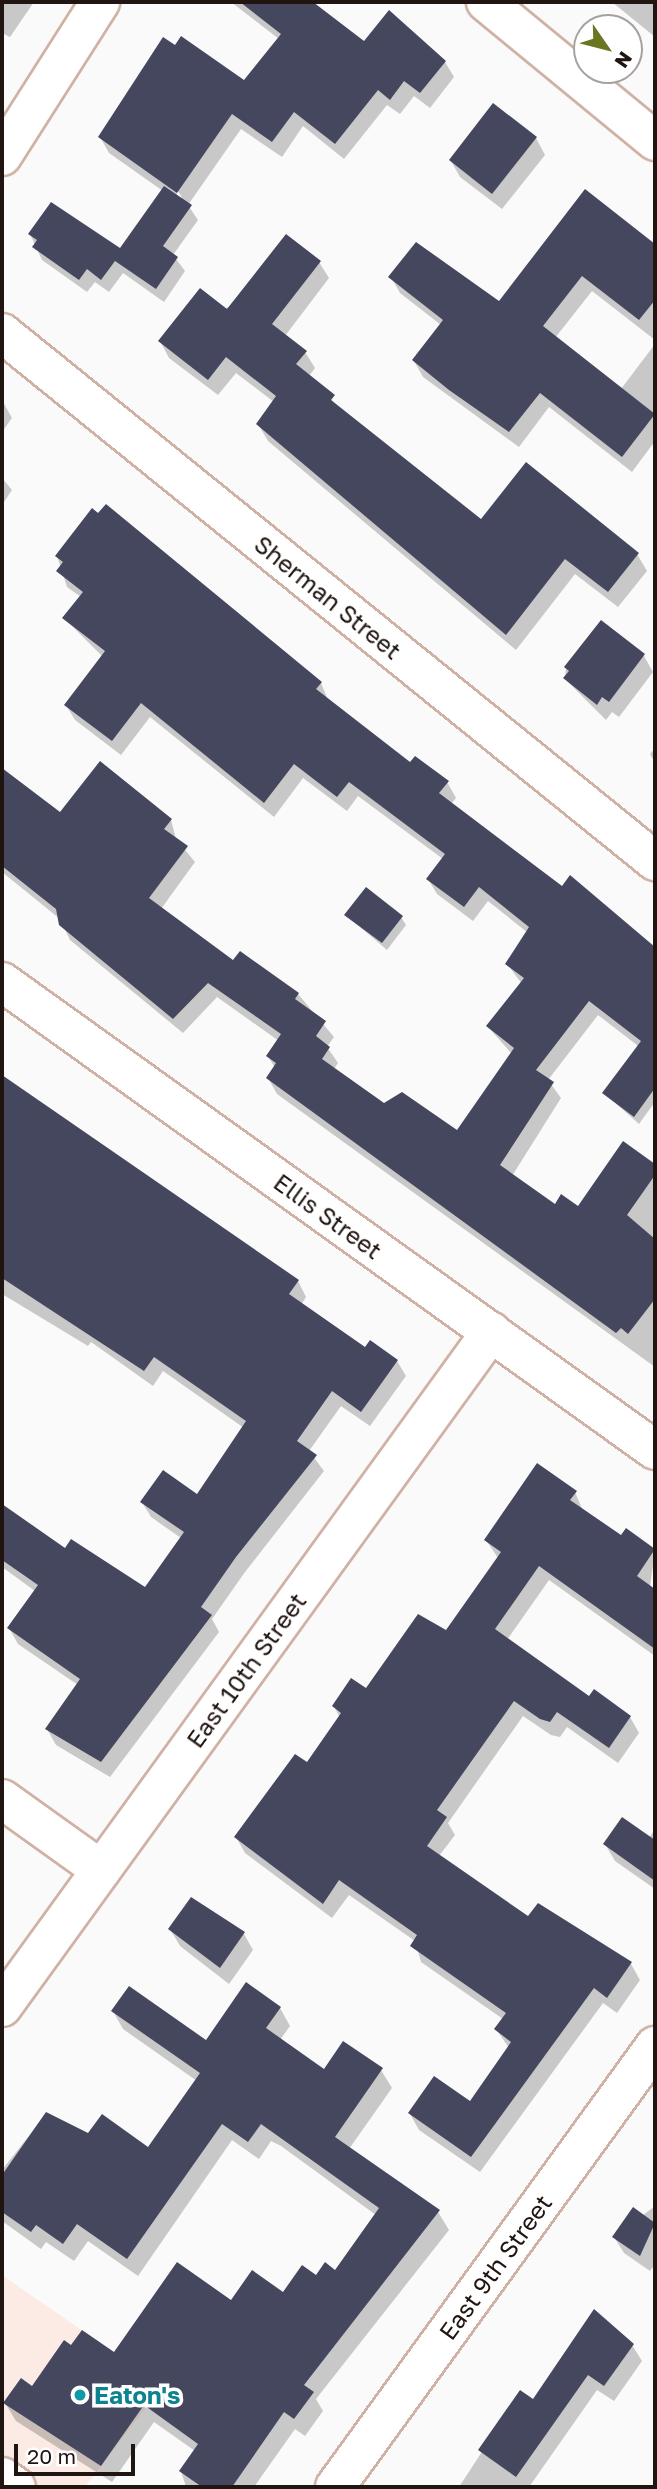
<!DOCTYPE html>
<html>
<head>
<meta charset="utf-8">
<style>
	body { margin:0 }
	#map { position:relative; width:657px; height:2489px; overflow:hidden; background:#fafafa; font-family:"Golos Text",sans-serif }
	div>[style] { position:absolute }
	.built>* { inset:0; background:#fbebe4 }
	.shadow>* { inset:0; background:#0003 }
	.building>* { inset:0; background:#45475f }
	.roads { filter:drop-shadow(2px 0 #d0b2a4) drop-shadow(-2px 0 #d0b2a4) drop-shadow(0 2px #d0b2a4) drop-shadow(0 -2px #d0b2a4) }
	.minor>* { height:38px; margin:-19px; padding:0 19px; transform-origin:19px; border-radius:19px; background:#fff }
	.dots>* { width:19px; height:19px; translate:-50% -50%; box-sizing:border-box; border:4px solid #fff; border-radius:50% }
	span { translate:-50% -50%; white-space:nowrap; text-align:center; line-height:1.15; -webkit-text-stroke:7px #fff; paint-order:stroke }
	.street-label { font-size:24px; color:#201510 }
	.culture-label { font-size:24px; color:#0d838f; font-weight:700 }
	.left { translate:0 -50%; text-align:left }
	.frame { position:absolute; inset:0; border:4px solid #201510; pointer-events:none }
	.north { position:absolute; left:573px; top:14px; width:70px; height:70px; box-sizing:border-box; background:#fff; border:2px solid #a6a19f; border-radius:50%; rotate:125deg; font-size:19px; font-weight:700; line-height:28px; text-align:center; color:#201510 }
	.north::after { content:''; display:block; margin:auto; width:24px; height:32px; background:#6b7620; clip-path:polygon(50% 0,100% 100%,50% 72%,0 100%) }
	.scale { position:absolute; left:14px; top:2444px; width:121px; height:32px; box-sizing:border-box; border:4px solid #201510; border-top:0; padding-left:9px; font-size:21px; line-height:24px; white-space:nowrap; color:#201510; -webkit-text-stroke:5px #fff; paint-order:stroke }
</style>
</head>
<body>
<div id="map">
	<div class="built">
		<div style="clip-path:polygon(2px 2275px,162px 2386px,85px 2487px,16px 2487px,2px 2477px)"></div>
	</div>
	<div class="shadow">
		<div style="clip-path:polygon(2px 2px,34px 2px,10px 37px,2px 33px)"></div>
		<div style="clip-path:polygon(evenodd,231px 2px,310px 2px,364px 44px,445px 62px,454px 77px,430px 108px,414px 96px,400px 114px,387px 105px,344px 159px,303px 126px,282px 157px,241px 129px,188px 205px,198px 220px,173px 255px,185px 271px,164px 302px,123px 273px,109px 292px,95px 282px,87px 292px,42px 260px,30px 234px,120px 251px,163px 191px,109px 153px,100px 137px,245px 83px,279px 39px,231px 2px,174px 184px,182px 198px,178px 198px,174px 184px)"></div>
		<div style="clip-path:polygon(612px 2px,655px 2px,655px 37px)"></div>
		<div style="clip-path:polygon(536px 138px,545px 155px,502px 209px,460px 177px,451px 161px)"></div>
		<div style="clip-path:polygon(586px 192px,655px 247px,655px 340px,592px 291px,555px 338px,621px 389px,655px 344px,655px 441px,632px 472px,549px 407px,519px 447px,423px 377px,414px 361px,441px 325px,400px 293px,391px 277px,499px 303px)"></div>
		<div style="clip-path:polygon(319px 262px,329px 278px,285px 336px,305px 352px,315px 368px,309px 376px,343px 412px,481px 522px,637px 554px,647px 571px,618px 607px,575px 574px,516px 650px,268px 441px,258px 424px,274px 402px,236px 373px,218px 395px,169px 358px,160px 341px)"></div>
		<div style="clip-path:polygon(2px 400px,12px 418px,2px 432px)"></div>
		<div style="clip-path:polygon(2px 478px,12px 490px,2px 505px)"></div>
		<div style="clip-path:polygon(57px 556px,321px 683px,328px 700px,411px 765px,447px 782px,456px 798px,451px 804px,562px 888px,571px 878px,655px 948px,655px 1059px,598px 1015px,548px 1080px,561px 1098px,512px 1176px,555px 1206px,578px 1209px,624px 1144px,655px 1168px,655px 1367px,277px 1094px,268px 1078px,275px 1068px,268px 1056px,279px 1041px,217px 997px,183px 1033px,70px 940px,60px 919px,2px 872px,2px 769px,61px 814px,171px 820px,176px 839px,195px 862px,161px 909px,234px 962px,298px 994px,334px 1037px,327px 1047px,338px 1063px,334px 1069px,384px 1105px,457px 1133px,512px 1054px,488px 1027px,522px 984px,507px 964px,528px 933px,488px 901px,473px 921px,437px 894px,428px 879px,443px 859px,358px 796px,347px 811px,303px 778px,274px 817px,150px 717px,121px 755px,75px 720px,66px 705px,103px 657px,64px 618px,81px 597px,67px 587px)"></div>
		<div style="clip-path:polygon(644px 656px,653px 672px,619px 717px,612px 712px,606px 720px,565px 679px,566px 667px)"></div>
		<div style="clip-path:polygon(655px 748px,655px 763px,650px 754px)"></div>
		<div style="clip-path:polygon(346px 915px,401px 917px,406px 925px,387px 950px)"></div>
		<div style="clip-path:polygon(2px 1078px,298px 1281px,306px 1297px,301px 1305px,366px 1350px,397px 1361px,406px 1376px,370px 1426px,341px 1406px,309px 1451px,324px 1471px,245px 1572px,212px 1619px,219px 1632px,110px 1777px,56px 1745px,47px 1729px,78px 1685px,18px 1644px,9px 1628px,35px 1591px,2px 1567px,2px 1506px,65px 1551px,146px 1589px,181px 1538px,151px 1517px,142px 1502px,198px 1497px,244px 1428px,163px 1371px,153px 1386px,91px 1342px,88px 1346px,2px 1294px,2px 1242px,35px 1194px,2px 1171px)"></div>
		<div style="clip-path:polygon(654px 1089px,655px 1102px,639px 1124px,604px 1093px)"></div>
		<div style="clip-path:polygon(575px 1492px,583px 1511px,621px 1538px,626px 1530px,655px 1551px,650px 1587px,655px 1591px,655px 1656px,549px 1580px,507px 1640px,590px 1698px,630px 1717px,639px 1733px,618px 1763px,567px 1727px,560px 1737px,551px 1735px,523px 1716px,448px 1823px,455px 1835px,439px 1856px,529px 1919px,631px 1964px,640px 1980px,617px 2013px,603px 2003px,480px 2172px,419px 2130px,410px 2114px,470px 2104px,509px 2048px,496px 2029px,503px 2019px,421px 1962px,415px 1941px,349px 1895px,332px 1918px,245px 1853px,236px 1837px,307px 1765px,340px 1718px,334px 1706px,367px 1691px,447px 1632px,498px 1558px,486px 1540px)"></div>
		<div style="clip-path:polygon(655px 1829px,655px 1889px,615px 1861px,605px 1844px,649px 1838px)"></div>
		<div style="clip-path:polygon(170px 1929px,244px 1934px,253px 1950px,229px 1984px,180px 1946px)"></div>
		<div style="clip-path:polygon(280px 2008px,290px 2026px,280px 2040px,324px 2071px,381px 2070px,392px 2088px,349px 2149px,438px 2212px,449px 2230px,316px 2399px,323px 2411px,305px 2436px,295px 2429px,254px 2487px,186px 2487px,181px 2471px,195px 2451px,154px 2422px,112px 2482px,16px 2421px,5px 2403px,32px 2388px,71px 2347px,114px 2355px,232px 2302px,284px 2294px,336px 2272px,376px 2215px,281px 2146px,271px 2141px,259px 2159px,232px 2140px,138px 2276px,88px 2241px,74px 2261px,46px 2242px,41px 2249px,2px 2221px,2px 2170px,46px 2114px,89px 2136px,149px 2149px,197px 2081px,123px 2029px,113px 2011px,207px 2042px)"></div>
		<div style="clip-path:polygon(655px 2206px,655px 2264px,650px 2271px,624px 2253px,614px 2237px)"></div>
		<div style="clip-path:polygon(632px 2345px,642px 2361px,614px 2401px,597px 2390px,529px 2487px,459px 2487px,521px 2392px,533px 2401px)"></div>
	</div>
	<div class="building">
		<div style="clip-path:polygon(240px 2px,313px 2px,364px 41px,389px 10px,446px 61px,420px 93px,404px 81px,390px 100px,378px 90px,335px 144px,294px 112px,272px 142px,232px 114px,177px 193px,98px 137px,163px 37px,175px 45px,181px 36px,244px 80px,281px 34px)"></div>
		<div style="clip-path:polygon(493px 103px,537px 137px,492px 194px,449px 160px)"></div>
		<div style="clip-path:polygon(164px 186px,192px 205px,163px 246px,178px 257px,156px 289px,115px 261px,101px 280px,87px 269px,79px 280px,32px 247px,37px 240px,28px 234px,51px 202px,120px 248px)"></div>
		<div style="clip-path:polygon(585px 189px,655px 244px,655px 300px,639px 320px,582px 276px,543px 326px,655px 414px,622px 457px,540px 393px,509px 432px,449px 390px,412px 360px,443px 320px,388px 277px,416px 242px,499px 301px)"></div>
		<div style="clip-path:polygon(286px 234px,321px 261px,272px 324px,307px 351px,296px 364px,335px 395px,331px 400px,481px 519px,526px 462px,639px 553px,608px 592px,565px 559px,506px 635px,256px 424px,276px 396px,226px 357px,208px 380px,158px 341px,200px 288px,227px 309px)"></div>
		<div style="clip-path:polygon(106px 504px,322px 682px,316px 689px,410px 762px,415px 756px,449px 781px,439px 793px,562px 886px,570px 875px,655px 947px,655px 1088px,634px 1117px,602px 1093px,641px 1041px,589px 1001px,536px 1070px,554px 1082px,500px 1165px,555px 1204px,561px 1194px,578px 1206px,623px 1141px,655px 1164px,655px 1175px,627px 1215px,655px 1239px,655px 1299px,628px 1334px,621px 1328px,616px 1333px,266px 1078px,276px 1063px,266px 1056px,281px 1034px,208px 983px,173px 1019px,59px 925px,56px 909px,2px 866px,2px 768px,60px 812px,100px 761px,172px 819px,164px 829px,188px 846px,149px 898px,233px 960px,240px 951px,299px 993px,295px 999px,326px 1021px,316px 1036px,330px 1047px,322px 1059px,384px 1103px,402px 1092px,457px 1130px,514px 1048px,486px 1026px,524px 978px,505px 964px,529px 927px,479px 887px,464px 907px,426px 879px,445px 854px,349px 782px,337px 797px,294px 764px,264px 803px,141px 703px,112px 741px,64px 705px,105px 651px,62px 618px,83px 592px,56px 571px,63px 562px,55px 556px,92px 508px,98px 513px)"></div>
		<div style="clip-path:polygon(601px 620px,645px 654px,609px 702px,602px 697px,597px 705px,563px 678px,569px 671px,564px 667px)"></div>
		<div style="clip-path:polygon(366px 887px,403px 916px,382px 943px,344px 915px)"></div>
		<div style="clip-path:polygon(2px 1075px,299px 1280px,289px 1294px,365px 1347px,370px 1340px,398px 1360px,361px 1412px,332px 1391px,297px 1441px,317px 1455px,236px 1557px,201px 1607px,212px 1615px,101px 1762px,45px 1729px,80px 1679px,7px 1628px,38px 1585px,2px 1560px,2px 1504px,65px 1548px,71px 1539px,145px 1587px,184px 1532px,140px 1502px,163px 1470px,197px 1494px,246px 1421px,154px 1357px,144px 1371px,2px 1278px)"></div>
		<div style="clip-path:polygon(537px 1463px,577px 1491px,570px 1500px,621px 1535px,626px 1528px,655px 1549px,637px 1576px,655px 1589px,655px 1649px,539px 1566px,495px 1629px,589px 1696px,594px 1689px,631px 1716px,609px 1748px,557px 1712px,550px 1722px,540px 1719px,514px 1701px,437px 1810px,447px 1817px,427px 1846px,528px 1916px,538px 1903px,632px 1962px,607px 1998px,594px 1988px,471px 2157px,408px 2113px,434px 2076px,470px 2101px,511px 2042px,494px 2029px,506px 2013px,410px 1946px,417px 1935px,339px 1880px,323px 1904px,234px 1837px,295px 1754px,307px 1762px,341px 1713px,332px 1706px,351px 1678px,366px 1688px,418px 1614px,446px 1630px,501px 1552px,484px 1540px)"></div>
		<div style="clip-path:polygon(622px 1817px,655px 1840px,655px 1881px,603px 1844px)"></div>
		<div style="clip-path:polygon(191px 1897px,245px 1932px,220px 1968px,168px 1929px)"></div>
		<div style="clip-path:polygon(246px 1982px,281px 2007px,266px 2028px,324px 2069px,343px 2041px,383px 2068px,335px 2137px,440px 2210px,304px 2385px,314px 2392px,294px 2419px,284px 2412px,232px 2487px,202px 2487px,179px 2471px,198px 2444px,144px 2405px,101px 2466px,3px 2403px,21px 2378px,32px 2386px,64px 2340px,71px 2345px,82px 2330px,114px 2352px,177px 2262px,231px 2300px,252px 2270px,283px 2292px,302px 2265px,316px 2275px,325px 2262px,335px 2270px,379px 2208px,261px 2124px,248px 2142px,222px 2124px,127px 2259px,77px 2224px,63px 2244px,36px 2225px,31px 2232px,2px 2212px,2px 2175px,46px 2112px,88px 2133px,102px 2114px,148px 2147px,200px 2073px,111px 2011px,129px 1986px,206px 2040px)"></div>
		<div style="clip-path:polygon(633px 2207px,655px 2223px,640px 2256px,612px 2237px)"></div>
		<div style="clip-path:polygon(594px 2309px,634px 2344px,604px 2386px,588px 2375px,516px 2477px,478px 2450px,520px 2390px,533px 2399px)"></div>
	</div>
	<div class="roads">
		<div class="minor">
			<div style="left:486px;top:2px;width:219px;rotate:39.4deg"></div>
			<div style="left:2px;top:156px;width:183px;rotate:-57.5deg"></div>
			<div style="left:2px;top:333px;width:840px;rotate:38.96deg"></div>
			<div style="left:2px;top:982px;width:803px;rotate:35.63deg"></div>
			<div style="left:2px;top:1799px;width:122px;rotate:35.6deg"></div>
			<div style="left:2px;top:2007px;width:834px;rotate:-54.08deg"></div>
			<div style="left:2px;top:2477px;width:17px;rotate:36deg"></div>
			<div style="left:335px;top:2487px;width:545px;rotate:-54.03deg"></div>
		</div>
	</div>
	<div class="dots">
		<div style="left:80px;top:2395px;background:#0f9aa8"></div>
	</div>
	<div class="street-label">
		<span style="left:328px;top:597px;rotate:39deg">Sherman Street</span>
		<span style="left:328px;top:1216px;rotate:36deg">Ellis Street</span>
		<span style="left:246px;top:1670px;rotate:-54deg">East 10th Street</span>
		<span style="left:495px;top:2267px;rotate:-54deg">East 9th Street</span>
	</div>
	<div class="culture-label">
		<span class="left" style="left:94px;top:2395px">Eaton's</span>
	</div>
	<div class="frame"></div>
	<div class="north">N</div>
	<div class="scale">20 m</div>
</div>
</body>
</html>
